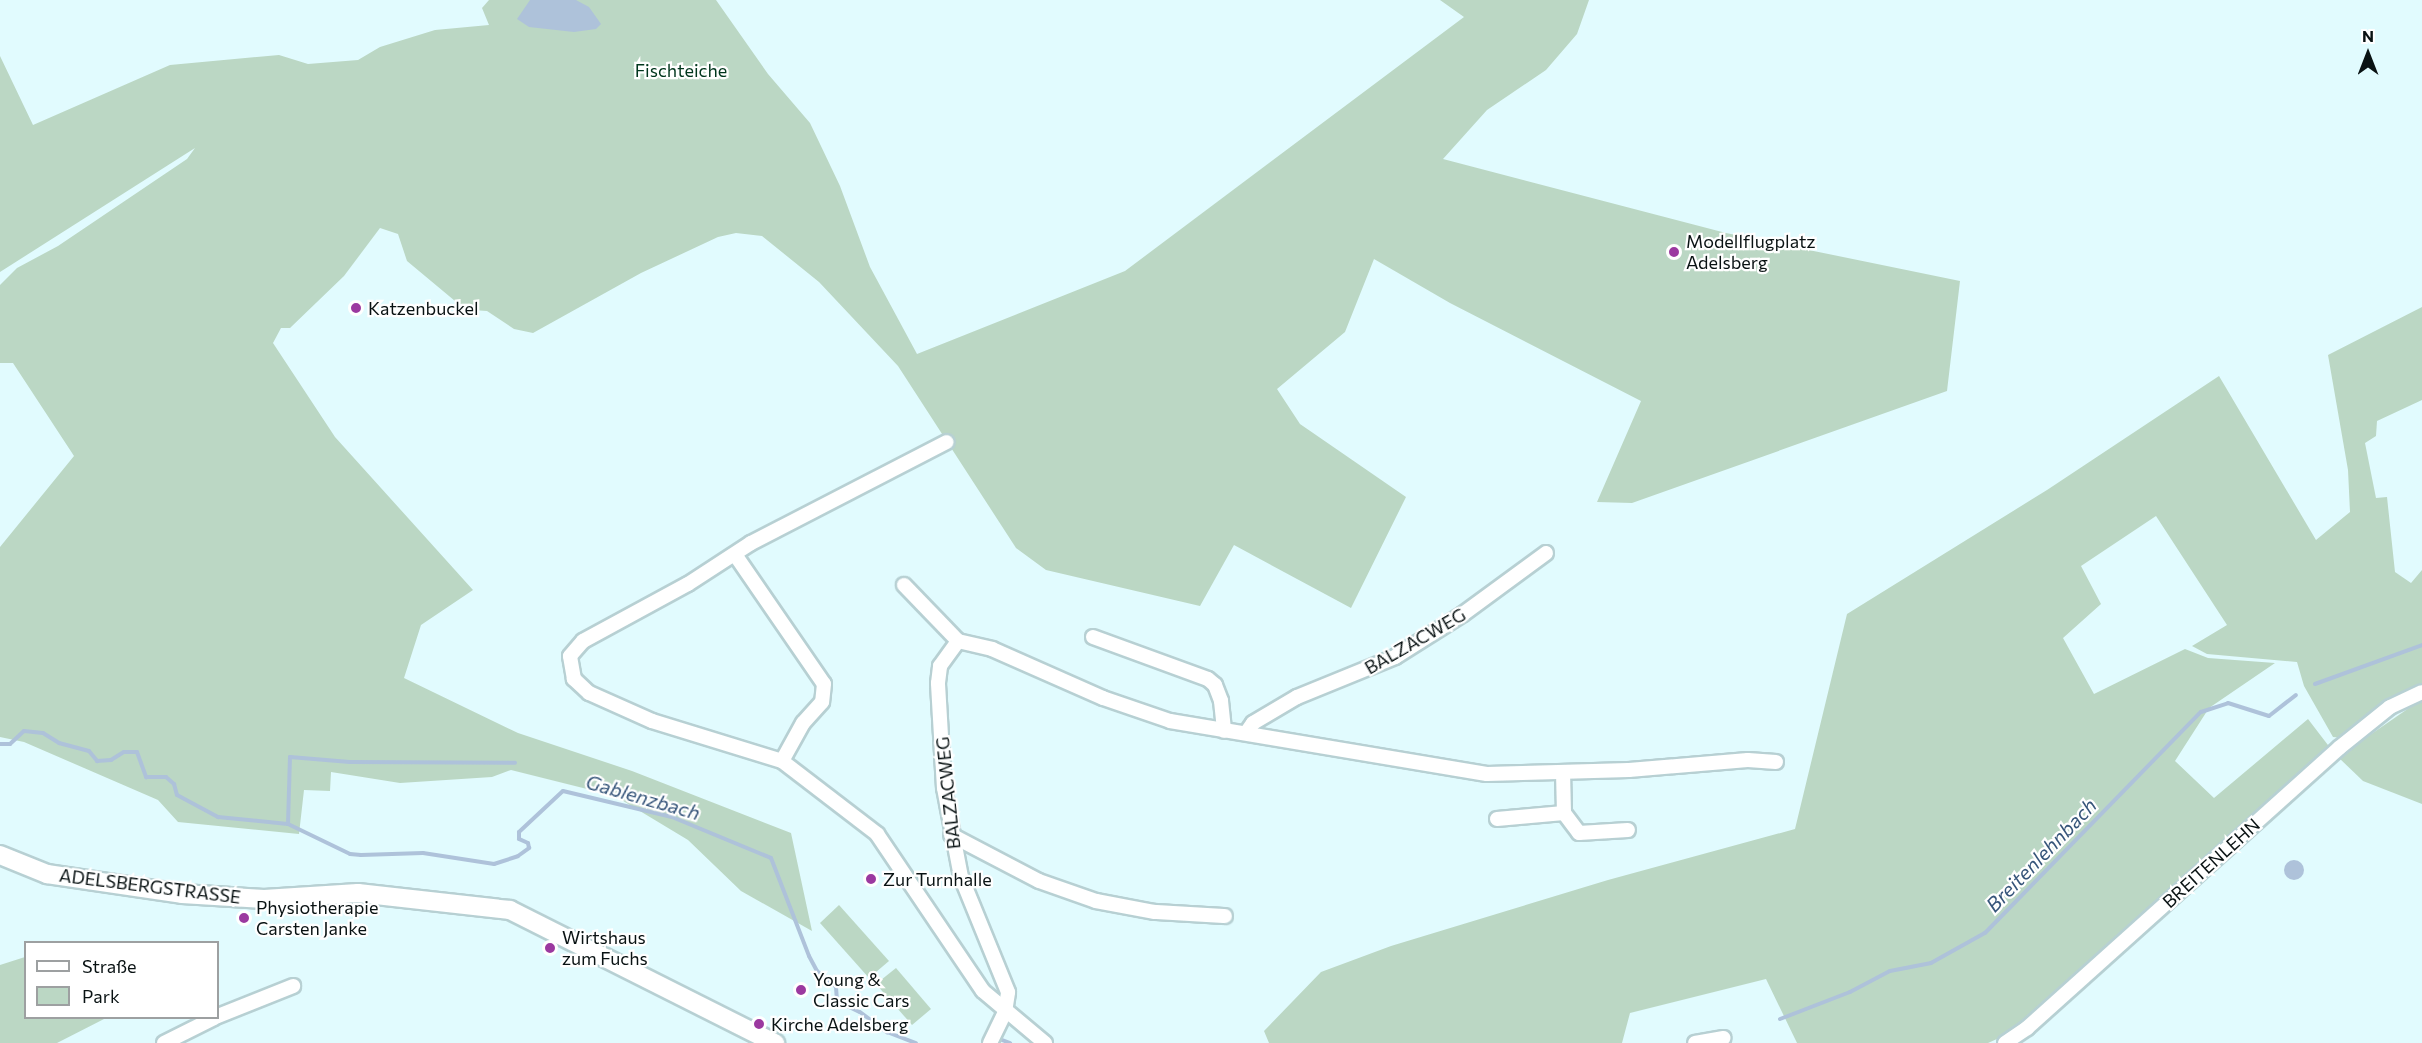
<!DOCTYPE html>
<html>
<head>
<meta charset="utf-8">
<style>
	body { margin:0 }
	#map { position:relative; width:2422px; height:1043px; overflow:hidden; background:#e1fbfe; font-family:Commissioner,sans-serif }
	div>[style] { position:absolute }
	.green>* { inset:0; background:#bbd7c4 }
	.water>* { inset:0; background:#aec2da }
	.round { border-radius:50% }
	.stream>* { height:4px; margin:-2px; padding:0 2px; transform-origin:2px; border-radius:2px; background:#aec2da }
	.roads { filter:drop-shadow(2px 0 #b7d0d3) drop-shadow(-2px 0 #b7d0d3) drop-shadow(0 2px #b7d0d3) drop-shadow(0 -2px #b7d0d3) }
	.street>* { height:14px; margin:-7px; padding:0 7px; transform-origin:7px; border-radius:7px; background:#fff }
	.secondary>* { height:18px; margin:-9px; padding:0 9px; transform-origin:9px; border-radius:9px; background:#fff }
	.dots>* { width:16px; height:16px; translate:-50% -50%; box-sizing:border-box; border:3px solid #fff; border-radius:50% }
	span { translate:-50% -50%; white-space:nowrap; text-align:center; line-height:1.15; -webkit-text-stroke:4.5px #fff; paint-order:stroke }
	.park-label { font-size:18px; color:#00361d }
	.poi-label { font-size:18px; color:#091213 }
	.left { translate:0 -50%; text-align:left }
	.street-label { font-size:18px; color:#091213 }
	.water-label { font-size:20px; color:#36557a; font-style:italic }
	.legend { position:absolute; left:24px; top:941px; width:195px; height:78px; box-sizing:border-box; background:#fff; border:2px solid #9da0a1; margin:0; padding:8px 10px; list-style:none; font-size:18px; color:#091213 }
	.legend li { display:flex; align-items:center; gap:12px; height:30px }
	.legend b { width:30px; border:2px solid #9da0a1 }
	.north { position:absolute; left:2338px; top:24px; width:60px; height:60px; -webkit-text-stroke:4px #fff; paint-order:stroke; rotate:0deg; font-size:16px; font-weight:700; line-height:24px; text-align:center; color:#091213 }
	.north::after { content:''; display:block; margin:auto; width:21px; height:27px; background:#091213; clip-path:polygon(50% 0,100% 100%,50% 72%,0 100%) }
</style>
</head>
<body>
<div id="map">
	<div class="green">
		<div style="clip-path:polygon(489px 0,716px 0,768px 74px,810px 123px,840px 186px,870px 267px,917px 354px,1125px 271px,1464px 17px,1440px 0,1589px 0,1577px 34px,1546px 70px,1487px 110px,1443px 159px,1726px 233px,1960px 281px,1947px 391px,1632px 503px,1597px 502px,1641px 401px,1450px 303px,1374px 259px,1345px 332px,1277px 389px,1300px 424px,1406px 497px,1351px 608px,1234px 545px,1200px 606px,1046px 570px,1016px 548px,898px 366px,819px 282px,762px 236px,736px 233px,718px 237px,641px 273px,533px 333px,514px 329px,487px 311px,472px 310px,455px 301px,407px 261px,398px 234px,380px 228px,344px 276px,290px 328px,281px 328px,273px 343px,335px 437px,473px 590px,421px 625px,404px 678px,518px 733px,632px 771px,791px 833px,812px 931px,741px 891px,688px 840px,615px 796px,511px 770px,492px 777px,400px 783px,331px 772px,330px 791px,304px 790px,299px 834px,178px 822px,158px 800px,24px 742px,0 737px,0 547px,74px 456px,13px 363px,0 363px,0 285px,17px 268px,58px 246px,187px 159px,195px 148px,0 272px,0 56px,33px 125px,170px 65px,279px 55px,308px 64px,358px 60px,380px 47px,435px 30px,489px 25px,482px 8px)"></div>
		<div style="clip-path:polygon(2422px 307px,2422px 400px,2377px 421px,2376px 436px,2365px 443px,2376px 498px,2387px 497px,2395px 572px,2411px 583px,2422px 570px,2422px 684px,2402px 693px,2344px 738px,2333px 737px,2304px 686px,2297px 662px,2207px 654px,2192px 646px,2227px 625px,2156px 516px,2081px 566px,2101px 604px,2063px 638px,2094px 694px,2185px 649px,2208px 658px,2275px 663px,2209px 708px,2175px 761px,2214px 798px,2308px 719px,2331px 749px,2019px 1029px,1988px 1043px,1797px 1043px,1766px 979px,1630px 1013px,1622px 1043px,1269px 1043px,1264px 1031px,1321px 972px,1391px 946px,1608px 880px,1795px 829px,1847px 614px,2047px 490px,2219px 376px,2316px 540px,2350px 512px,2348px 470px,2328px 355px)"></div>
		<div style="clip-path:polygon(2422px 699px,2422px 804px,2363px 781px,2338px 757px)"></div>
		<div style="clip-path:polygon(839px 905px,889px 961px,869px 978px,820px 923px)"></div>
		<div style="clip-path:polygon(25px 957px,26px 1018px,106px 1018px,57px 1043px,0 1043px,0 965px)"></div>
		<div style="clip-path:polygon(896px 968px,931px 1009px,912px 1025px,876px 984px)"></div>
	</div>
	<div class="water">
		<div style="clip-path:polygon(530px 0,576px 0,589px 7px,601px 24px,596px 29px,574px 32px,529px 27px,517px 19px)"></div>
		<div class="round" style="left:2284px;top:860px;width:20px;height:20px"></div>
	</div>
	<div class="stream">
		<div style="left:2315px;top:684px;width:114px;rotate:-20deg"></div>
		<div style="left:0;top:744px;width:10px"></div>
		<div style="left:10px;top:744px;width:19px;rotate:-43deg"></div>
		<div style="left:24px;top:731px;width:19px;rotate:6deg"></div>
		<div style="left:43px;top:733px;width:19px;rotate:32deg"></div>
		<div style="left:59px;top:743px;width:31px;rotate:15deg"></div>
		<div style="left:89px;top:751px;width:13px;rotate:51deg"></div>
		<div style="left:97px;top:761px;width:14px;rotate:-4deg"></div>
		<div style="left:111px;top:760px;width:15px;rotate:-32deg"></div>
		<div style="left:124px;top:752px;width:13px"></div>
		<div style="left:137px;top:752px;width:27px;rotate:70deg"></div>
		<div style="left:146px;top:777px;width:20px"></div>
		<div style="left:166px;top:777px;width:11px;rotate:41deg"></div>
		<div style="left:174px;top:784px;width:11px;rotate:75deg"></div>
		<div style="left:177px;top:795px;width:47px;rotate:28.2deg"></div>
		<div style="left:218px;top:817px;width:70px;rotate:5.7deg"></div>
		<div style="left:288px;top:824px;width:69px;rotate:25.8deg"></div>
		<div style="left:350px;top:854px;width:11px;rotate:5deg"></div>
		<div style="left:361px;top:855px;width:62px;rotate:-1.8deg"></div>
		<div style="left:423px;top:853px;width:72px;rotate:8.8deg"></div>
		<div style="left:494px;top:864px;width:25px;rotate:-18deg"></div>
		<div style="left:518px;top:856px;width:14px;rotate:-36deg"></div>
		<div style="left:529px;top:848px;width:5px;rotate:-101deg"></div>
		<div style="left:528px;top:843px;width:10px;rotate:-156deg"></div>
		<div style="left:519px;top:839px;width:7px;rotate:-90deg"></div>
		<div style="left:519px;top:832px;width:60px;rotate:-43deg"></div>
		<div style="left:563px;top:791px;width:112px;rotate:13.4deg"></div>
		<div style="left:672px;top:817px;width:107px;rotate:22.5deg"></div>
		<div style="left:771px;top:858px;width:105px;rotate:68.8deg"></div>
		<div style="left:809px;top:956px;width:17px;rotate:62deg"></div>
		<div style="left:817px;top:971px;width:25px;rotate:40deg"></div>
		<div style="left:836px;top:987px;width:14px;rotate:86deg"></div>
		<div style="left:837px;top:1001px;width:25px;rotate:26deg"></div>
		<div style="left:860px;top:1012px;width:34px;rotate:37deg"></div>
		<div style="left:887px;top:1032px;width:31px;rotate:21deg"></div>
		<div style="left:288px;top:824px;width:67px;rotate:-88.3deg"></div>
		<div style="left:290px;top:757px;width:60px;rotate:4.8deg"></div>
		<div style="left:350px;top:762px;width:165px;rotate:0.3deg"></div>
		<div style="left:1780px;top:1019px;width:75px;rotate:-21.1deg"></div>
		<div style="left:1850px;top:992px;width:45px;rotate:-27.7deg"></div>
		<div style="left:1890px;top:971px;width:42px;rotate:-11deg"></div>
		<div style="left:1931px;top:963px;width:62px;rotate:-29.1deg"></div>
		<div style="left:1985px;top:933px;width:309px;rotate:-45.7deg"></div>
		<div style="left:2201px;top:712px;width:28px;rotate:-18deg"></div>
		<div style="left:2228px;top:703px;width:43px;rotate:17.6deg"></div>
		<div style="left:2269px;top:716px;width:34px;rotate:-38deg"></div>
		<div style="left:997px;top:1038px;width:14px;rotate:21deg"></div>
	</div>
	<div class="roads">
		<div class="street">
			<div style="left:736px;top:556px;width:155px;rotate:55.5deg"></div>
			<div style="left:824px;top:684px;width:18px;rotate:96deg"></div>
			<div style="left:822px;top:702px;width:28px;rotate:132deg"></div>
			<div style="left:803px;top:723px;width:43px;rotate:118.9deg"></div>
			<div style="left:782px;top:761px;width:120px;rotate:37.5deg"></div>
			<div style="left:877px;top:834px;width:189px;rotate:56deg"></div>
			<div style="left:983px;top:991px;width:81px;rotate:40deg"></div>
			<div style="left:904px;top:585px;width:78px;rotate:46deg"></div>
			<div style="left:1093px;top:637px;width:122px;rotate:20.1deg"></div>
			<div style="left:1208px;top:679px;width:9px;rotate:41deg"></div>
			<div style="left:1215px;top:685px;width:17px;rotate:69deg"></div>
			<div style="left:1221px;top:701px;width:30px;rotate:84deg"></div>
			<div style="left:1246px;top:733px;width:12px;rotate:-55deg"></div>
			<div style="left:1253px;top:723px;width:51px;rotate:-30.6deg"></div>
			<div style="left:1297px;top:697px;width:106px;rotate:-22.2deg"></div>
			<div style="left:1395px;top:657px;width:80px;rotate:-32.3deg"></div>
			<div style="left:1463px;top:614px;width:103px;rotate:-36.3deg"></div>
			<div style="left:782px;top:761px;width:136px;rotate:-162.9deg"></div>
			<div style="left:652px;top:721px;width:69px;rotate:-156deg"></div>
			<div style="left:589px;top:693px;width:21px;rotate:-137deg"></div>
			<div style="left:574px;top:679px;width:23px;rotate:-100deg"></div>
			<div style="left:570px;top:656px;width:20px;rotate:-49deg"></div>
			<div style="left:583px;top:641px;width:119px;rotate:-28.5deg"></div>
			<div style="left:688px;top:584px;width:75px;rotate:-33.1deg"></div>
			<div style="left:751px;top:543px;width:220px;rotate:-27.3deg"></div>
			<div style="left:1564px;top:813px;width:25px;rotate:53deg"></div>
			<div style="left:1579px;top:833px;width:49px;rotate:-3.5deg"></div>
			<div style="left:1497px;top:819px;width:67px;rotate:-5.1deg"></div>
			<div style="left:1564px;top:813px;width:40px;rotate:-91.4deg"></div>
			<div style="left:951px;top:835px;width:99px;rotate:27.6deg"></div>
			<div style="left:1039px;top:881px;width:60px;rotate:19.3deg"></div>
			<div style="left:1096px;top:901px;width:60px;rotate:10.6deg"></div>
			<div style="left:1155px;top:912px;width:70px;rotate:3.3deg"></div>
			<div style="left:218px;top:1016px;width:81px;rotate:-21.8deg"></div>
			<div style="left:164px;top:1043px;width:56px;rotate:-26.6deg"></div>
			<div style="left:990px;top:1043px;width:34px;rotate:-64deg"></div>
			<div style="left:1005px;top:1012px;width:20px;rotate:-81deg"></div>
			<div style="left:1008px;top:992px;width:124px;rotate:-112.2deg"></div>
			<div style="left:961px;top:877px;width:91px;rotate:-100.8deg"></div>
			<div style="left:944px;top:788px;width:105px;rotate:-93.3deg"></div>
			<div style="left:938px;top:683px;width:17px;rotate:-83deg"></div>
			<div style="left:940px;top:666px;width:31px;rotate:-54deg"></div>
			<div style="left:958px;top:641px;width:35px;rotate:13deg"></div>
			<div style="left:992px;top:649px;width:121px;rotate:23.8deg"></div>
			<div style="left:1103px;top:698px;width:71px;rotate:18.9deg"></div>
			<div style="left:1170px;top:721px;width:321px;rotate:9.5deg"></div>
			<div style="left:1487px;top:774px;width:142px;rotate:-1.6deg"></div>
			<div style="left:1629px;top:770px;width:119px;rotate:-4.8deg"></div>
			<div style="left:1748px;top:760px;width:28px;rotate:4deg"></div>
			<div style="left:1695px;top:1043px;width:29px;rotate:-10deg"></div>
			<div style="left:2005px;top:1043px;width:27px;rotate:-34deg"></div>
			<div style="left:2027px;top:1028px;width:419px;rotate:-41.9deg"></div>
			<div style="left:2339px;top:748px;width:65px;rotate:-38.8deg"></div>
			<div style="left:2390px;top:707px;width:35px;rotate:-25deg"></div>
		</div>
		<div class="secondary">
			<div style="left:0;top:855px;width:51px;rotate:22deg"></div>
			<div style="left:47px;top:874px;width:136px;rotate:8.4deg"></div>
			<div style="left:182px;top:894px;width:82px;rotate:3.5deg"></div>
			<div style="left:264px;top:899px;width:94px;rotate:-3.7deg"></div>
			<div style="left:358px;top:893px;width:153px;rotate:6.4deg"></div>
			<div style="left:510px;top:910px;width:297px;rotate:26.7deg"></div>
		</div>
	</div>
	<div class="dots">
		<div style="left:1674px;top:252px;background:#9b39a0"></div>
		<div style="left:356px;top:308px;background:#9b39a0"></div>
		<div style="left:871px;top:879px;background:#9b39a0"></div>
		<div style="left:244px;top:918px;background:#9b39a0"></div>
		<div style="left:550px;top:948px;background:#9b39a0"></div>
		<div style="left:801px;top:990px;background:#9b39a0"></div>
		<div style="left:759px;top:1024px;background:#9b39a0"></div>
	</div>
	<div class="park-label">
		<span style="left:681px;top:70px">Fischteiche</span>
	</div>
	<div class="poi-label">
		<span class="left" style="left:1686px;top:252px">Modellflugplatz<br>Adelsberg</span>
		<span class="left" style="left:368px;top:308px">Katzenbuckel</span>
		<span class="left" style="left:883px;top:879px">Zur Turnhalle</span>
		<span class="left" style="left:256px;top:918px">Physiotherapie<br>Carsten Janke</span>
		<span class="left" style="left:562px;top:948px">Wirtshaus<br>zum Fuchs</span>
		<span class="left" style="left:813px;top:990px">Young &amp;<br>Classic Cars</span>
		<span class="left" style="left:771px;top:1024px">Kirche Adelsberg</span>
	</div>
	<div class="street-label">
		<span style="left:1415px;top:641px;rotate:-30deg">BALZACWEG</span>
		<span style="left:948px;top:793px;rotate:-96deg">BALZACWEG</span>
		<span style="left:2211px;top:863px;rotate:-42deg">BREITENLEHN</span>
		<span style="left:150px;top:886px;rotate:7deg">ADELSBERGSTRASSE</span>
	</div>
	<div class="water-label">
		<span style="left:643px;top:797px;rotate:16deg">Gablenzbach</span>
		<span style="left:2041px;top:855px;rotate:-46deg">Breitenlehnbach</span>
	</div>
	<ul class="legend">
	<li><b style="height:8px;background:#fff"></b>Straße</li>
	<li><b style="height:16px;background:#bbd7c4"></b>Park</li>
	</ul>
	<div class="north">N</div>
</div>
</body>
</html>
